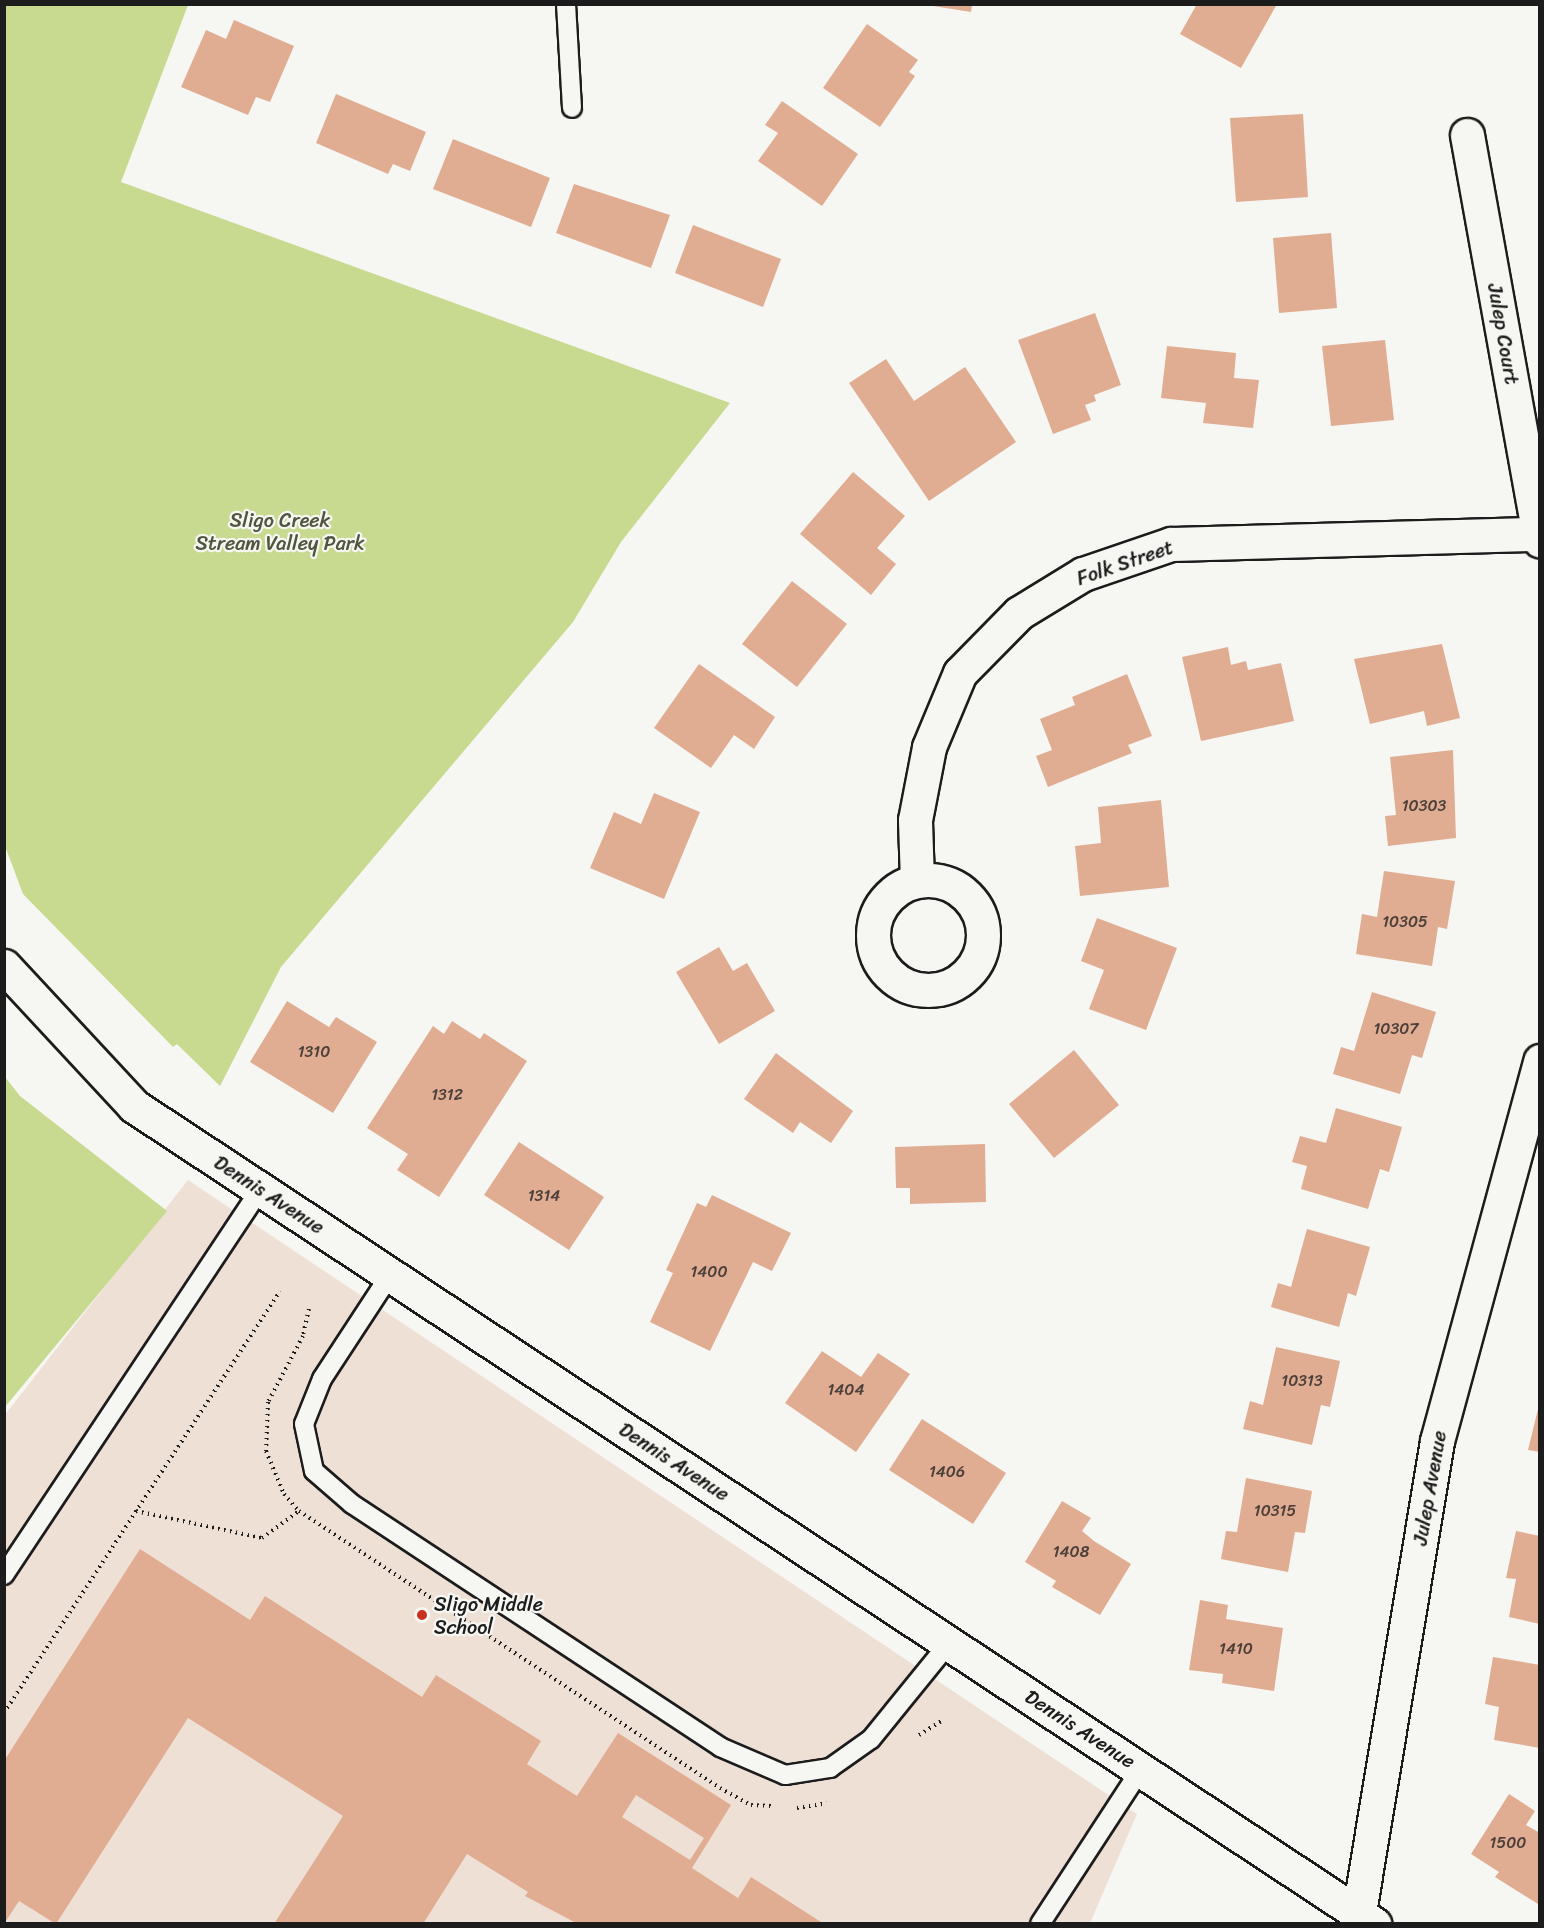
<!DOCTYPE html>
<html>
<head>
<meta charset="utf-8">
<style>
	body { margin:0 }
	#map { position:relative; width:1544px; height:1928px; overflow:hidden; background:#f6f6f2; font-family:Sriracha,sans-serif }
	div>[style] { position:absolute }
	.built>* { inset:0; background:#efe0d6 }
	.green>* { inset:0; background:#c7da8f }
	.building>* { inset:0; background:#e0ad93 }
	.path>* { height:4px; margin-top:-2px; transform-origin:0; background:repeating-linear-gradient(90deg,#1c1c1c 0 1.5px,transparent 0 6px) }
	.roads { filter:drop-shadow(2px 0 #1c1c1c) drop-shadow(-2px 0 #1c1c1c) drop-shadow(0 2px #1c1c1c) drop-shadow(0 -2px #1c1c1c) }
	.lane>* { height:18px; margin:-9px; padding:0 9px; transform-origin:9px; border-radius:9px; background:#f6f6f2 }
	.street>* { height:33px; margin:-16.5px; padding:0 16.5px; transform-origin:16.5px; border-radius:16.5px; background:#f6f6f2 }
	.street>.ring { margin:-16.5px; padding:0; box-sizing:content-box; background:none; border:33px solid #f6f6f2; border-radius:50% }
	.secondary>* { height:33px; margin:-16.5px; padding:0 16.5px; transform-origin:16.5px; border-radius:16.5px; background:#f6f6f2 }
	.dots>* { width:16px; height:16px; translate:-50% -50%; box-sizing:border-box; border:3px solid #f6f6f2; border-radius:50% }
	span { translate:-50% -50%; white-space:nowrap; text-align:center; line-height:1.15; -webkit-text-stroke:4.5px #f6f6f2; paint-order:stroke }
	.number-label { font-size:16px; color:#4d403a }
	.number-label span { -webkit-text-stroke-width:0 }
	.street-label { font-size:20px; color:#1c1c1c }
	.park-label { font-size:20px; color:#4f553e }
	.poi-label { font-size:20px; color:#1c1c1c }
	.left { translate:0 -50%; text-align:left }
	.frame { position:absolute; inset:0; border:6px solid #1c1c1c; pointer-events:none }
</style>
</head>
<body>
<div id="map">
	<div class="built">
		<div style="clip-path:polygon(188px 1180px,1137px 1814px,1090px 1923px,5px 1923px,4px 1416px)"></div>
	</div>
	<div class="green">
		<div style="clip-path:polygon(4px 5px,188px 5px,121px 182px,730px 403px,621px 542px,573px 622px,281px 967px,220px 1086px,177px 1044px,173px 1047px,23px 894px,5px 846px)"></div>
		<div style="clip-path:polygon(5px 1077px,20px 1096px,167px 1211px,5px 1407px)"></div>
	</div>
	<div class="building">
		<div style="clip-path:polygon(1197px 4px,1277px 4px,1241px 68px,1180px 34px)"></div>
		<div style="clip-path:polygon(927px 5px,972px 5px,971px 12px)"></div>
		<div style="clip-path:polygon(234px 20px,294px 46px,270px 102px,256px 97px,248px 115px,181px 87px,206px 30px,226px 39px)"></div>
		<div style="clip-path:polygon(867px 24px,918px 60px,909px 72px,915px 76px,880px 127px,823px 88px)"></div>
		<div style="clip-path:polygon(336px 94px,426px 132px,410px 171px,393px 164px,388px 174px,316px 143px)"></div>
		<div style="clip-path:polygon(782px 101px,858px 154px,822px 206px,758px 161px,778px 133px,765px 125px)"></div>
		<div style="clip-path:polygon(1303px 114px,1308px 197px,1236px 202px,1230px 118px)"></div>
		<div style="clip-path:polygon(453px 139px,550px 178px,531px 227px,433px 189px)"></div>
		<div style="clip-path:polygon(574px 184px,670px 215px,651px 268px,556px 233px)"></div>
		<div style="clip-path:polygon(693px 225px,781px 259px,763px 307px,675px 273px)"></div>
		<div style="clip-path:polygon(1331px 233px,1337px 308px,1279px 313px,1273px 238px)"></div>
		<div style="clip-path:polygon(1095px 313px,1121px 385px,1094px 395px,1096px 401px,1085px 405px,1091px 420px,1053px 434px,1018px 340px)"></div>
		<div style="clip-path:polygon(1385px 340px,1394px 420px,1331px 426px,1322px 346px)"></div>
		<div style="clip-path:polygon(1167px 346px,1236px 353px,1234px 378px,1259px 380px,1253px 428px,1203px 423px,1206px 403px,1161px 398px)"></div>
		<div style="clip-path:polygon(886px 359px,914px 401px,965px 367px,1016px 442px,929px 501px,849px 383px)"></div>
		<div style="clip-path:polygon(853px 472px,905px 516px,877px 548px,896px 564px,871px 595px,800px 534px)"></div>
		<div style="clip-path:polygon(792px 581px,847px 624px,797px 687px,742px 644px)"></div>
		<div style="clip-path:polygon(1442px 644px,1460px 718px,1427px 726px,1424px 711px,1370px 724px,1354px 659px)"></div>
		<div style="clip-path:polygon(1228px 647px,1231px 665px,1246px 661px,1248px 670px,1281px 663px,1294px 721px,1201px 741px,1182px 657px)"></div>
		<div style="clip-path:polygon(699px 664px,775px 717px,754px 749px,734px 735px,711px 768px,654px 728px)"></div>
		<div style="clip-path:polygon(1127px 674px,1152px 736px,1128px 745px,1132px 753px,1048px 787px,1036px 756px,1052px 750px,1040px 719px,1075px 705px,1072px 697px)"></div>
		<div style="clip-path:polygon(1453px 750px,1456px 838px,1388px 846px,1385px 816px,1396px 815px,1390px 757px)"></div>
		<div style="clip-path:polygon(654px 793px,700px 812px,664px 899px,590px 868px,614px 812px,641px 824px)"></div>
		<div style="clip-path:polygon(1161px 800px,1169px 887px,1080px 896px,1075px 846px,1101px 843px,1098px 807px)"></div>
		<div style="clip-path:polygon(1384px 871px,1455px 881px,1447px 929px,1438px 927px,1432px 966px,1356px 954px,1362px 914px,1377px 917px)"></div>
		<div style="clip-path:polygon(1097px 918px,1177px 948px,1146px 1030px,1089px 1009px,1104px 970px,1081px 961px)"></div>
		<div style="clip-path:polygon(719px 947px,733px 971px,747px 963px,775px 1011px,719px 1044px,676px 972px)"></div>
		<div style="clip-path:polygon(1372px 992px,1436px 1012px,1422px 1058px,1412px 1055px,1400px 1094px,1333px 1074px,1341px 1047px,1354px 1051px)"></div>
		<div style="clip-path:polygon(287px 1001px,329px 1027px,336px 1017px,377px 1042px,333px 1113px,250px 1062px)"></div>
		<div style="clip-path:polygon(452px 1021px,480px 1039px,484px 1033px,527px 1061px,439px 1197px,397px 1170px,408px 1154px,367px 1128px,433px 1026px,444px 1034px)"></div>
		<div style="clip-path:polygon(1074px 1050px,1119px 1105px,1054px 1158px,1009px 1104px)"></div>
		<div style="clip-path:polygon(776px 1053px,853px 1111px,831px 1143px,800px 1122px,793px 1133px,744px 1099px)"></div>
		<div style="clip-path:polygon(1336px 1108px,1402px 1127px,1389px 1172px,1380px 1169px,1368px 1209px,1301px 1189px,1307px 1166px,1292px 1162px,1300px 1136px,1326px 1143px)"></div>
		<div style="clip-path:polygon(519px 1142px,604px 1197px,569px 1250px,484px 1195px)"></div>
		<div style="clip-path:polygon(985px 1144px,986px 1202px,910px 1204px,910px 1188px,896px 1188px,895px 1147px)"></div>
		<div style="clip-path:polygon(712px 1195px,791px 1233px,772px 1271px,753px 1262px,710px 1351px,650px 1322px,673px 1273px,666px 1270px,697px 1203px,706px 1207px)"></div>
		<div style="clip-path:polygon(1307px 1229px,1370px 1247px,1356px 1296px,1348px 1293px,1339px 1327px,1271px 1307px,1278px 1283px,1291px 1287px)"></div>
		<div style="clip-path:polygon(1276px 1347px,1340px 1361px,1330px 1407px,1321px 1405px,1312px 1445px,1243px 1429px,1250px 1401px,1263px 1405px)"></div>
		<div style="clip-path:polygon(822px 1351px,861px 1377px,878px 1353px,910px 1374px,856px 1452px,785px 1403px)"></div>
		<div style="clip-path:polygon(1539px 1405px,1540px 1405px,1540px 1452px,1528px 1450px)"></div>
		<div style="clip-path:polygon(922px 1419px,1006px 1473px,973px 1524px,889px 1470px)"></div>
		<div style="clip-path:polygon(1246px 1478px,1312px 1491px,1305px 1533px,1295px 1532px,1288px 1572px,1221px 1559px,1226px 1531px,1237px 1532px)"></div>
		<div style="clip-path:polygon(1062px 1501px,1091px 1518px,1082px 1531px,1094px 1541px,1131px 1564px,1100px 1615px,1052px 1587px,1056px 1581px,1025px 1562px)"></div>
		<div style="clip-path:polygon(1516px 1531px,1540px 1536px,1540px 1624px,1509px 1617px,1516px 1579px,1506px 1578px)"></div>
		<div style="clip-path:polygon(evenodd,140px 1549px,250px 1620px,265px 1596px,422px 1697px,436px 1675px,541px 1741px,527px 1764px,577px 1796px,618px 1733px,731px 1805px,692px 1868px,738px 1898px,751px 1877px,824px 1924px,578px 1924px,525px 1896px,528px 1892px,467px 1854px,423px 1924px,274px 1924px,343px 1816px,188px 1718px,56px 1924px,19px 1901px,4px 1924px,4px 1761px,140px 1549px,636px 1795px,704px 1838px,690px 1860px,622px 1817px,636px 1795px)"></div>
		<div style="clip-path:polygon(1200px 1600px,1228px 1605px,1226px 1619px,1283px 1628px,1274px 1691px,1222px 1683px,1223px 1674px,1189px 1670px)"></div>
		<div style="clip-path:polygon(1493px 1657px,1540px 1665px,1540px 1748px,1494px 1740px,1499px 1707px,1485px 1704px)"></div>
		<div style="clip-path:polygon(1509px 1794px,1535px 1811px,1526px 1825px,1540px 1833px,1538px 1904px,1495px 1877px,1499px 1872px,1471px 1854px)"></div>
	</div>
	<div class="path">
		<div style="left:309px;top:1309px;width:28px;rotate:103deg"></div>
		<div style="left:303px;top:1336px;width:75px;rotate:117.9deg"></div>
		<div style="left:268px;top:1402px;width:49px;rotate:92.3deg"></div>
		<div style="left:266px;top:1451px;width:47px;rotate:67.3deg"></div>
		<div style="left:284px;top:1494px;width:23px;rotate:49deg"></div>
		<div style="left:299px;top:1511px;width:504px;rotate:33.34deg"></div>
		<div style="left:720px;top:1788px;width:35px;rotate:29deg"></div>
		<div style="left:751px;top:1805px;width:20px;rotate:3deg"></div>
		<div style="left:136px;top:1511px;width:129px;rotate:12.1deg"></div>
		<div style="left:262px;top:1538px;width:46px;rotate:-36.1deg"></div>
		<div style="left:4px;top:1713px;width:504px;rotate:-56.81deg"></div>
		<div style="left:919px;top:1735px;width:26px;rotate:-32deg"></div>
		<div style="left:797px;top:1808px;width:30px;rotate:-9deg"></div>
	</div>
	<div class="roads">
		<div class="lane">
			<div style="left:566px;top:4px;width:104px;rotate:86.7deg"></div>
			<div style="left:390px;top:1275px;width:124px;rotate:123.2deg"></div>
			<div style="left:322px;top:1379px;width:48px;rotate:111.8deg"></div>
			<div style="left:304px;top:1424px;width:48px;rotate:78deg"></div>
			<div style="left:314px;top:1471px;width:50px;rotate:41deg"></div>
			<div style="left:352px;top:1504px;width:441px;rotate:33.4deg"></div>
			<div style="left:720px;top:1747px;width:71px;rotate:23.3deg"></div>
			<div style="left:785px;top:1775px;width:46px;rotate:-8.8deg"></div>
			<div style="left:830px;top:1768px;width:50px;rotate:-35.3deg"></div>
			<div style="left:871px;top:1739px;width:124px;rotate:-50.9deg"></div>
			<div style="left:4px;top:1575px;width:463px;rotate:-56.4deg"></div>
			<div style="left:1040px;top:1924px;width:185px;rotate:-56.9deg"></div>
		</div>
		<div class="street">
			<div style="left:1467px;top:135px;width:412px;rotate:79.8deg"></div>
			<div class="ring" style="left:873px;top:880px;width:77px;height:77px"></div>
			<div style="left:917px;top:881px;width:61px;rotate:-91.9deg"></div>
			<div style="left:915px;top:820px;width:74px;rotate:-79.1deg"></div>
			<div style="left:929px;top:747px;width:80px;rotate:-67.3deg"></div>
			<div style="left:960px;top:673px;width:84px;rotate:-45.5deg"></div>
			<div style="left:1019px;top:613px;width:75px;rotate:-31.4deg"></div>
			<div style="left:1083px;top:574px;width:93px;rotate:-18.8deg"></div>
			<div style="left:1171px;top:544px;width:369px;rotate:-1.6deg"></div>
			<div style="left:1357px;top:1924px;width:490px;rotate:-80.6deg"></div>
			<div style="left:1437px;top:1441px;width:394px;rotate:-74.8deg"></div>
		</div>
		<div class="secondary">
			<div style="left:4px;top:966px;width:191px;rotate:47.1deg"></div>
			<div style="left:134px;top:1106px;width:1486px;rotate:33.41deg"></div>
		</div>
	</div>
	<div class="dots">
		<div style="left:422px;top:1615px;background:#c8321e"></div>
	</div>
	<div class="number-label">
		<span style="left:1424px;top:806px">10303</span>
		<span style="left:1405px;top:922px">10305</span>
		<span style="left:1396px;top:1029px">10307</span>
		<span style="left:314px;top:1052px">1310</span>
		<span style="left:447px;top:1095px">1312</span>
		<span style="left:544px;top:1196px">1314</span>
		<span style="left:709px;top:1272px">1400</span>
		<span style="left:1302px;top:1381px">10313</span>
		<span style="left:846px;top:1390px">1404</span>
		<span style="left:947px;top:1472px">1406</span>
		<span style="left:1275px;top:1511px">10315</span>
		<span style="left:1071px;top:1552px">1408</span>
		<span style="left:1236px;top:1649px">1410</span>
		<span style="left:1508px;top:1843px">1500</span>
	</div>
	<div class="street-label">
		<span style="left:1503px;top:334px;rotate:80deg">Julep Court</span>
		<span style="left:1125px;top:563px;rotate:-19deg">Folk Street</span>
		<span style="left:269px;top:1195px;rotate:33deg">Dennis Avenue</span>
		<span style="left:674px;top:1462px;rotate:33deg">Dennis Avenue</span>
		<span style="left:1430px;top:1488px;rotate:-80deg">Julep Avenue</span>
		<span style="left:1080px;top:1729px;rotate:33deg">Dennis Avenue</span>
	</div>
	<div class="park-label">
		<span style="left:280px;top:532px">Sligo Creek<br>Stream Valley Park</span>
	</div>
	<div class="poi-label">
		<span class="left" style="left:434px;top:1616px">Sligo Middle<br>School</span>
	</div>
	<div class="frame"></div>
</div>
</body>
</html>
